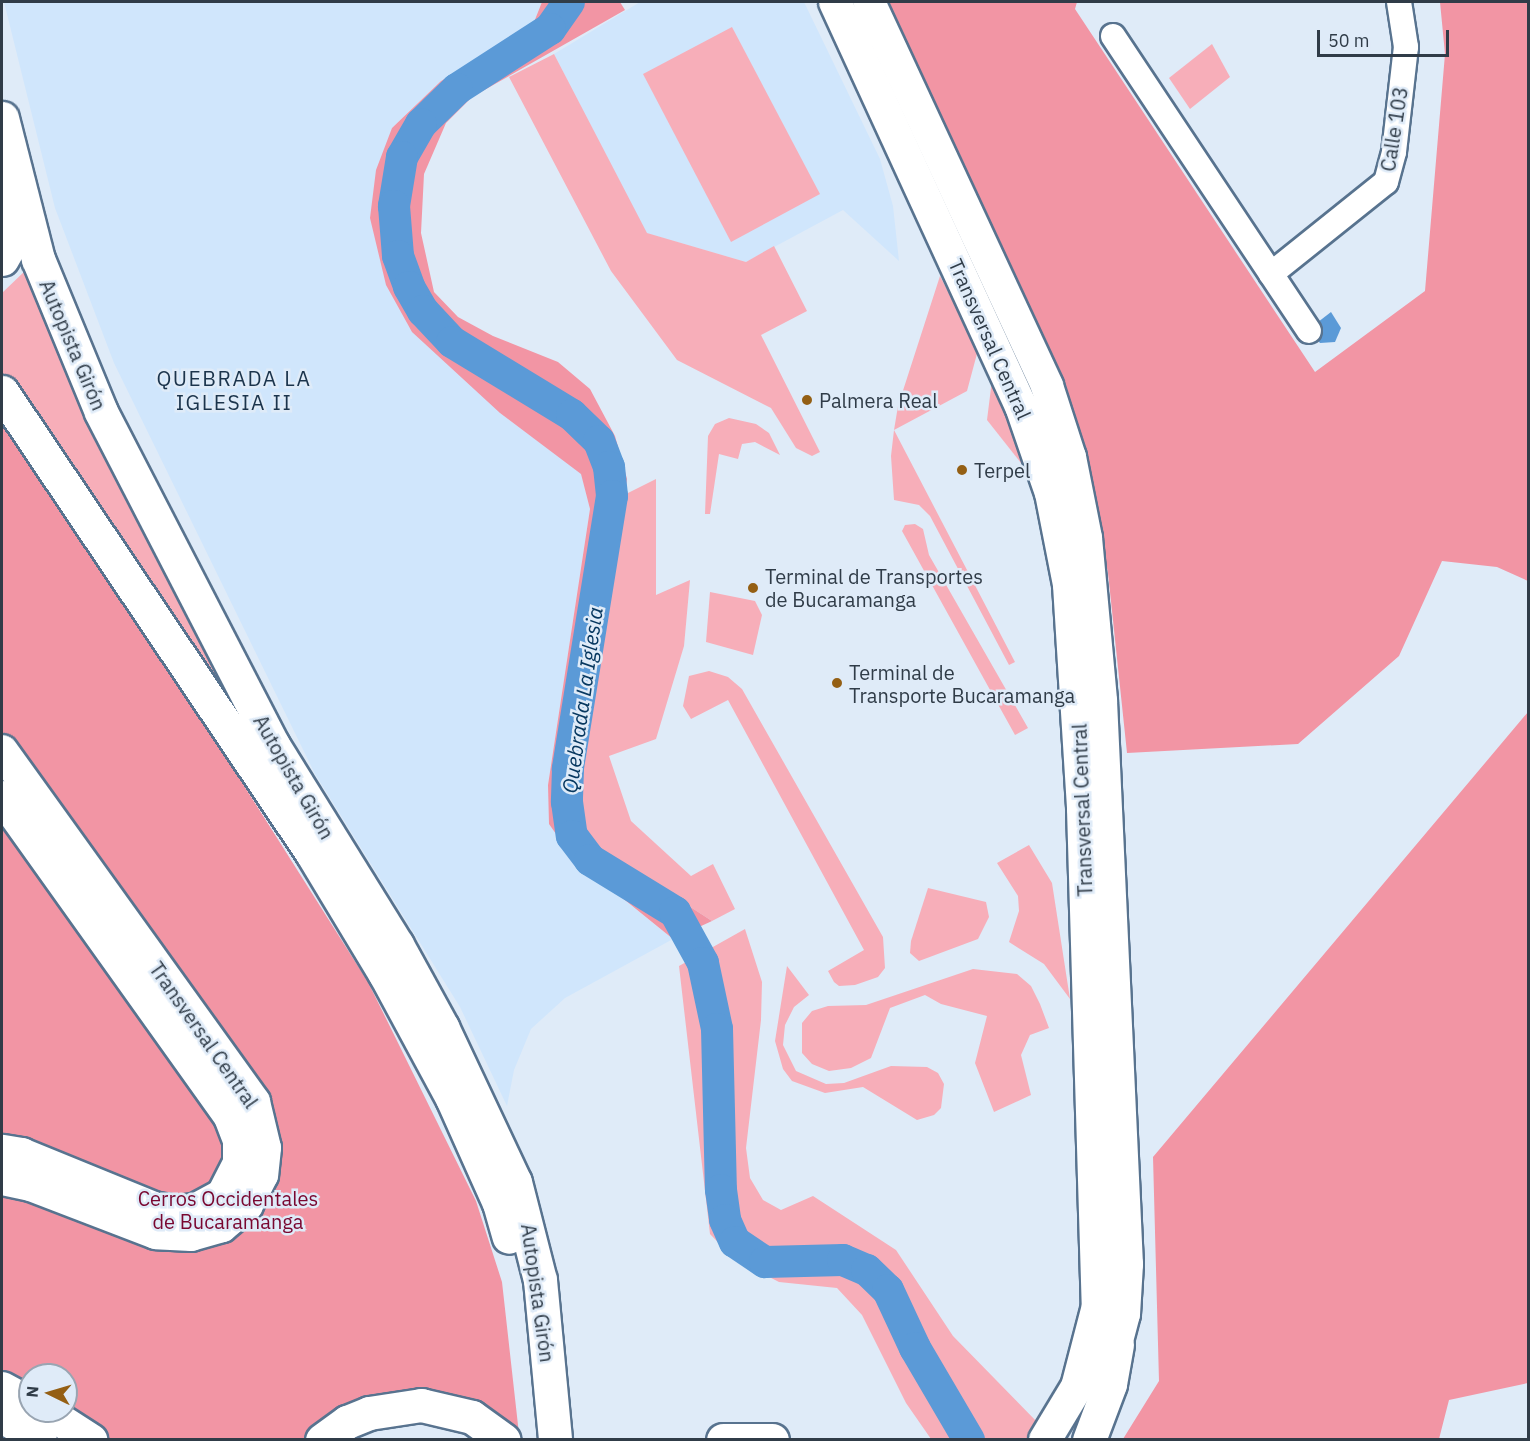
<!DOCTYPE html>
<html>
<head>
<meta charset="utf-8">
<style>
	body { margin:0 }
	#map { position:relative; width:1530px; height:1441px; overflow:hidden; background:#dfebf8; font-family:"IBM Plex Sans",sans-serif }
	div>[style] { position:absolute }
	.built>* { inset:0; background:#d0e6fc }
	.green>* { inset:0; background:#f7aeb9 }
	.forest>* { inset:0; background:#f295a4 }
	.water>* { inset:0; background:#5b9ad7 }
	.river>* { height:32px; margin:-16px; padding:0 16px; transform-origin:16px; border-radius:16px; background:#5b9ad7 }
	.roads { filter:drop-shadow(2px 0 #58738f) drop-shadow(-2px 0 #58738f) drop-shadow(0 2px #58738f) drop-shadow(0 -2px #58738f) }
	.minor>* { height:24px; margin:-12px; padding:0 12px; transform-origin:12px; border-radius:12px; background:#fff }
	.major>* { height:32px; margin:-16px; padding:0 16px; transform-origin:16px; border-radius:16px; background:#fff }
	.highway>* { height:33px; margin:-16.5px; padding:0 16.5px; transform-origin:16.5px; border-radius:16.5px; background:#fff }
	.dots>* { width:16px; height:16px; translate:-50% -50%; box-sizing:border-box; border:3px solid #dfebf8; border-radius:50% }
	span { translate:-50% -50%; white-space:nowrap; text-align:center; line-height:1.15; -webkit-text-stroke:5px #dfebf8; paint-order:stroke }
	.street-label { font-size:20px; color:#303c48 }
	.poi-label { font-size:20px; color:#303c48 }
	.left { translate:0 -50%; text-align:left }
	.park-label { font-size:20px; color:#790730 }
	.neighbourhood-label { font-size:21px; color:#1b344c; letter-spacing:1.5px }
	.water-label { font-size:21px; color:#073860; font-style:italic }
	.frame { position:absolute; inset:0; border:3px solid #303c48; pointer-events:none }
	.north { position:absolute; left:18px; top:1363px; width:60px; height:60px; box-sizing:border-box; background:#dfebf8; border:2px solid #99a5b2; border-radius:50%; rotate:275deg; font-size:16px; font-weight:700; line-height:24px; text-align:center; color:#303c48 }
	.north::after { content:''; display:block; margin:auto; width:21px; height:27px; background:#945f14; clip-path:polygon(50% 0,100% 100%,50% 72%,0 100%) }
	.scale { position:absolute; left:1317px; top:30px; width:132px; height:27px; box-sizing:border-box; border:3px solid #303c48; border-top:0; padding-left:8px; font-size:18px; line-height:21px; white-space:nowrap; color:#303c48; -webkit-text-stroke:4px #dfebf8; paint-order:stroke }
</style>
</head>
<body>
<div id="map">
	<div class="built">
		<div style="clip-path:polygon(4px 2px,542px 2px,532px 27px,441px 81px,392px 128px,370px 218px,500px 413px,581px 473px,590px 509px,548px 785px,573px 859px,673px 939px,565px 998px,531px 1029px,514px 1070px,507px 1106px,460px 1007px,315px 774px,114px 363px,55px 208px)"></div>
		<div style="clip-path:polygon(640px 2px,804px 2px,880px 159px,893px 206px,899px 261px,843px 210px,746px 262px,646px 233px,554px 54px)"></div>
	</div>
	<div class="green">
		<div style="clip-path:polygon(732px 27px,820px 194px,731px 242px,643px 74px)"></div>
		<div style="clip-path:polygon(1212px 44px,1230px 77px,1190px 109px,1169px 78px)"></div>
		<div style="clip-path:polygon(554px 54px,647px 233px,746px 262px,774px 246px,807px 311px,761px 335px,820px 452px,812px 456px,796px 448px,771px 408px,677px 360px,611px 271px,509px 77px)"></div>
		<div style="clip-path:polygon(27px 269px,52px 340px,91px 426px,267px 767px,2px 372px,2px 293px)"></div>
		<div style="clip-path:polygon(940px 276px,978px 350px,967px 391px,894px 430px,1015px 662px,1009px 665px,930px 516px,919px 505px,894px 500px,891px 456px,894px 430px,898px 406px)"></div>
		<div style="clip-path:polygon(992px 380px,1011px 425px,1025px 468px,987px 420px)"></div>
		<div style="clip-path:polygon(729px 418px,756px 424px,769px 433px,780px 455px,755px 442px,742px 444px,738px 459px,719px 454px,710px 514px,705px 514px,708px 436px,715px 424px)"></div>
		<div style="clip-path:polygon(656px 479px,656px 595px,690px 580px,684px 646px,656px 739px,609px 756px,631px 821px,691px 876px,713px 864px,735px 909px,712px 921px,595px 845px,580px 820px,582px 762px,624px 495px)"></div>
		<div style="clip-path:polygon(915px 524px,923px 529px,929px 555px,1028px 728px,1015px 735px,902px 531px,905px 525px)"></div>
		<div style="clip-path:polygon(710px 592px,755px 601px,762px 615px,753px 655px,706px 642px)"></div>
		<div style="clip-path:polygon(709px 671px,728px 677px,742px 689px,883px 937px,885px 968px,878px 977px,855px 985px,839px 986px,834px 982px,828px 971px,864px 950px,728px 700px,691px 719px,683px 706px,689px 676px)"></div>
		<div style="clip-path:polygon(1029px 845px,1052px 883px,1070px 999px,1044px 964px,1009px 942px,1019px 911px,1018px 896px,997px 863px)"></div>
		<div style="clip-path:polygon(928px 888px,986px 902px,989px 917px,978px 939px,919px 961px,910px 953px,911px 941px)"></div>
		<div style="clip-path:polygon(745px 929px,762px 982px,761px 1020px,746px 1148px,750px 1178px,763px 1200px,781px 1210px,813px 1196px,896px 1250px,953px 1336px,1040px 1425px,1030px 1439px,931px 1439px,906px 1403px,862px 1315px,837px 1288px,779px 1282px,734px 1259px,710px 1234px,679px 966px)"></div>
		<div style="clip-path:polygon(787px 966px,809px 995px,794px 1007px,785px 1025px,783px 1045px,796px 1071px,826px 1084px,844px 1083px,891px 1066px,927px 1067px,938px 1073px,944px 1084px,941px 1108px,934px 1115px,917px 1120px,863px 1087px,825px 1093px,792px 1081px,783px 1069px,775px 1041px)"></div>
		<div style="clip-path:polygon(973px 969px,1017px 974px,1031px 986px,1040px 1004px,1049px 1028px,1030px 1035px,1021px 1055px,1031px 1095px,994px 1112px,975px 1063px,987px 1016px,941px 1004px,925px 995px,890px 1008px,871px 1058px,851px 1068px,829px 1071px,812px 1064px,802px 1053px,802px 1023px,812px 1011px,828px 1006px,866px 1005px)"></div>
	</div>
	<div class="forest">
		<div style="clip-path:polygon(542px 2px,620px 2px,625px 10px,472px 97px,446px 123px,424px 174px,421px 233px,434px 292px,458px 317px,493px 336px,558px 362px,590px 389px,615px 436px,627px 479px,582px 762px,580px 820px,595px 845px,712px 921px,673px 939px,573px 858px,549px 824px,548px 785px,590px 509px,581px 474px,500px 413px,412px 332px,386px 285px,370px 218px,376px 170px,392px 128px,441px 81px,532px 27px)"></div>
		<div style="clip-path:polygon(881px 2px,1077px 2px,1075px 9px,1315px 372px,1425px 291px,1445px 54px,1440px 2px,1528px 2px,1528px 581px,1497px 567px,1442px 561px,1399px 656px,1298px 744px,1127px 753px,1108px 573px,1088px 470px)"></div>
		<div style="clip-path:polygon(evenodd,2px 424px,212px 735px,368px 982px,476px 1201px,502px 1282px,519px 1434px,475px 1404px,323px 1423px,306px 1439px,2px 1439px,2px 424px,30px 1375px,66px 1375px,66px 1411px,30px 1411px,30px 1375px)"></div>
		<div style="clip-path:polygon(1528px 712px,1528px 1383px,1449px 1400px,1439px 1439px,1123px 1439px,1159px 1381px,1153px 1157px)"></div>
	</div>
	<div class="water">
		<div style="clip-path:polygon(1331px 312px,1341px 328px,1335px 342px,1320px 343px,1309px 329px)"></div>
	</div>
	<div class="river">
		<div style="left:569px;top:2px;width:33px;rotate:125deg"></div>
		<div style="left:550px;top:29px;width:111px;rotate:147.2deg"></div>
		<div style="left:457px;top:89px;width:50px;rotate:135.8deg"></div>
		<div style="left:421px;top:124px;width:38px;rotate:120deg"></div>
		<div style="left:402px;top:157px;width:50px;rotate:99.3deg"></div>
		<div style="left:394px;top:206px;width:50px;rotate:85.4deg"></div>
		<div style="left:398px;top:256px;width:33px;rotate:70deg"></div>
		<div style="left:409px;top:287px;width:28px;rotate:60deg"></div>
		<div style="left:423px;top:311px;width:42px;rotate:46.9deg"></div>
		<div style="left:452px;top:342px;width:140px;rotate:31.3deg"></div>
		<div style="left:572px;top:415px;width:37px;rotate:44deg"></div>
		<div style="left:599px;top:441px;width:28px;rotate:69deg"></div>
		<div style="left:609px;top:467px;width:29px;rotate:84deg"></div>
		<div style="left:612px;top:496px;width:277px;rotate:99.2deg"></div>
		<div style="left:568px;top:769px;width:33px;rotate:92deg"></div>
		<div style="left:567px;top:802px;width:34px;rotate:82deg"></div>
		<div style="left:572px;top:836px;width:30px;rotate:53deg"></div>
		<div style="left:590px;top:860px;width:100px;rotate:31.5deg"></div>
		<div style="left:675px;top:912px;width:58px;rotate:61.2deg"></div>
		<div style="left:703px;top:963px;width:67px;rotate:78deg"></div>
		<div style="left:717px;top:1029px;width:161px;rotate:88.6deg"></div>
		<div style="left:721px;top:1190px;width:30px;rotate:82deg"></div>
		<div style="left:725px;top:1220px;width:24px;rotate:66deg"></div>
		<div style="left:735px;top:1242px;width:36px;rotate:34deg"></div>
		<div style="left:765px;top:1262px;width:78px;rotate:-1.5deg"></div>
		<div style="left:843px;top:1260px;width:26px;rotate:23deg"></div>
		<div style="left:867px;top:1270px;width:29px;rotate:44deg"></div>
		<div style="left:888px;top:1290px;width:64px;rotate:65deg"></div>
		<div style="left:915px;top:1348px;width:107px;rotate:59.6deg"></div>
	</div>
	<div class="roads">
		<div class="minor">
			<div style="left:1113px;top:36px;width:354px;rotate:56.4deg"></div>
			<div style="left:1271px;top:274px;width:147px;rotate:-38.7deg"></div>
			<div style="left:1386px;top:182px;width:31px;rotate:-75deg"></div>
			<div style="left:1394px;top:152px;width:106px;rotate:-83.5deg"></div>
			<div style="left:1406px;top:47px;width:46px;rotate:-98.8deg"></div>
		</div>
		<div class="major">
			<div style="left:835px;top:2px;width:445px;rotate:65.3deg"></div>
			<div style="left:1021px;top:406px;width:92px;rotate:71deg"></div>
			<div style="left:1051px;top:493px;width:94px;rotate:78.9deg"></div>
			<div style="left:1069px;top:585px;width:224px;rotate:86.4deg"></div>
			<div style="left:1083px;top:809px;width:497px;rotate:88.3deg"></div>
			<div style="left:1098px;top:1306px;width:84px;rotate:104.5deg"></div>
			<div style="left:1077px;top:1387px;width:62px;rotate:121.1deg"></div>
			<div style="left:869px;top:2px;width:423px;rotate:65.1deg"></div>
			<div style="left:1047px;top:386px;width:75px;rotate:72.1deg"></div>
			<div style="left:1070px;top:457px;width:83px;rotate:78.8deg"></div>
			<div style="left:1086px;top:538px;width:164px;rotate:84.7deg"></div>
			<div style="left:1101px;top:701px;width:564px;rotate:87.36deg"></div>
			<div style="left:1127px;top:1264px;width:50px;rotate:93.4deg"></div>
			<div style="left:1124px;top:1314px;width:59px;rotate:104.7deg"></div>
			<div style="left:2px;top:751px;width:432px;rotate:54.3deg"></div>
			<div style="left:254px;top:1102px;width:47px;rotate:76.6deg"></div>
			<div style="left:265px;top:1148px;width:27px;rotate:96deg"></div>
			<div style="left:262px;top:1175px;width:34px;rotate:117deg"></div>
			<div style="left:247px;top:1205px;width:33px;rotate:140deg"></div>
			<div style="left:222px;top:1226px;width:32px;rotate:164deg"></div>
			<div style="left:191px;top:1235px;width:35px;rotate:-177deg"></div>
			<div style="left:156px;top:1233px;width:134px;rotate:-159deg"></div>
			<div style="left:31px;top:1185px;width:30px;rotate:-168deg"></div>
			<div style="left:2px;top:797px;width:393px;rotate:54.5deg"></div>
			<div style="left:230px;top:1117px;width:26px;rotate:69deg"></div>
			<div style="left:239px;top:1141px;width:22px;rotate:90deg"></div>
			<div style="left:239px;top:1163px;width:36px;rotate:117deg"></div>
			<div style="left:223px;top:1195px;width:32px;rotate:152deg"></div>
			<div style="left:195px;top:1210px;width:19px;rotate:174deg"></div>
			<div style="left:176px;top:1212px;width:22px;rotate:-170deg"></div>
			<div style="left:154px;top:1208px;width:143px;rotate:-157.8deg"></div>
			<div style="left:22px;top:1154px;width:20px;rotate:-171deg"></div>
			<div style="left:2px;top:1388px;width:32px;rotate:28deg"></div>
			<div style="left:46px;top:1411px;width:54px;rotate:32.8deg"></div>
			<div style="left:2px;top:1417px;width:45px;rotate:30.5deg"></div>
		</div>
		<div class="highway">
			<div style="left:2px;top:118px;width:146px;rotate:75.7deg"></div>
			<div style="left:38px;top:259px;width:165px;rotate:67.6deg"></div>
			<div style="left:101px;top:412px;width:375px;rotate:62.7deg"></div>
			<div style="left:273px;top:745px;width:235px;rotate:58.2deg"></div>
			<div style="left:397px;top:945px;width:94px;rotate:61.2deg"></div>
			<div style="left:442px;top:1027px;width:171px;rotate:64.8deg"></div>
			<div style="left:515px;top:1182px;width:101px;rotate:75.7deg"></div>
			<div style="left:540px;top:1280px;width:161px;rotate:84.6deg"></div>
			<div style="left:2px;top:259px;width:13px;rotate:-61deg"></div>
			<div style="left:8px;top:248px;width:51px;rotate:-84.4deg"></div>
			<div style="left:2px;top:392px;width:556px;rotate:56.08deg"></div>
			<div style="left:312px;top:853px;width:141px;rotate:58.9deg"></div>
			<div style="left:385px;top:974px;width:141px;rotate:61.6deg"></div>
			<div style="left:452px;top:1098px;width:115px;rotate:65.9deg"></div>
			<div style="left:499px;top:1203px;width:35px;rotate:74deg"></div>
			<div style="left:322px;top:1440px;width:31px;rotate:-36deg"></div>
			<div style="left:347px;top:1422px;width:24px;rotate:-22deg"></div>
			<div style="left:369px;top:1413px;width:53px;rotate:-8.7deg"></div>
			<div style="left:421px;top:1405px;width:52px;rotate:13.2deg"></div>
			<div style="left:472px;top:1417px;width:39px;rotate:36deg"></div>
			<div style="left:723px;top:1440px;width:49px"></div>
			<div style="left:1089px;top:1440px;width:60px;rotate:-69.4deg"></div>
			<div style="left:1110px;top:1384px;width:40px;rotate:-80deg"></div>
		</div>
	</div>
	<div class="dots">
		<div style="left:807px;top:400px;background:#945f14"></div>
		<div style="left:962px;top:470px;background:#945f14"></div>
		<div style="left:753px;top:588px;background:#945f14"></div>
		<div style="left:837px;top:683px;background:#945f14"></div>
	</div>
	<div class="street-label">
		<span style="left:1394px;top:129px;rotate:-81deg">Calle 103</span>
		<span style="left:990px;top:339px;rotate:66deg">Transversal Central</span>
		<span style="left:73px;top:345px;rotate:67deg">Autopista Girón</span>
		<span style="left:294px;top:777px;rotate:60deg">Autopista Girón</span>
		<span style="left:1082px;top:810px;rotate:-92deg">Transversal Central</span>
		<span style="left:204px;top:1035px;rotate:55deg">Transversal Central</span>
		<span style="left:538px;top:1293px;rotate:82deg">Autopista Girón</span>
	</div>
	<div class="poi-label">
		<span class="left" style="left:819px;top:400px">Palmera Real</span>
		<span class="left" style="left:974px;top:470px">Terpel</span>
		<span class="left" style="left:765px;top:588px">Terminal de Transportes<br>de Bucaramanga</span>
		<span class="left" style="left:849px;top:684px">Terminal de<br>Transporte Bucaramanga</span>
	</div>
	<div class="park-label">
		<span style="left:228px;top:1210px">Cerros Occidentales<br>de Bucaramanga</span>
	</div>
	<div class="neighbourhood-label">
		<span style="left:234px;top:390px">QUEBRADA LA<br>IGLESIA II</span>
	</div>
	<div class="water-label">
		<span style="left:582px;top:700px;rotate:-82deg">Quebrada La Iglesia</span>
	</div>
	<div class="frame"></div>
	<div class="north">N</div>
	<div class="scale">50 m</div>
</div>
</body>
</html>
